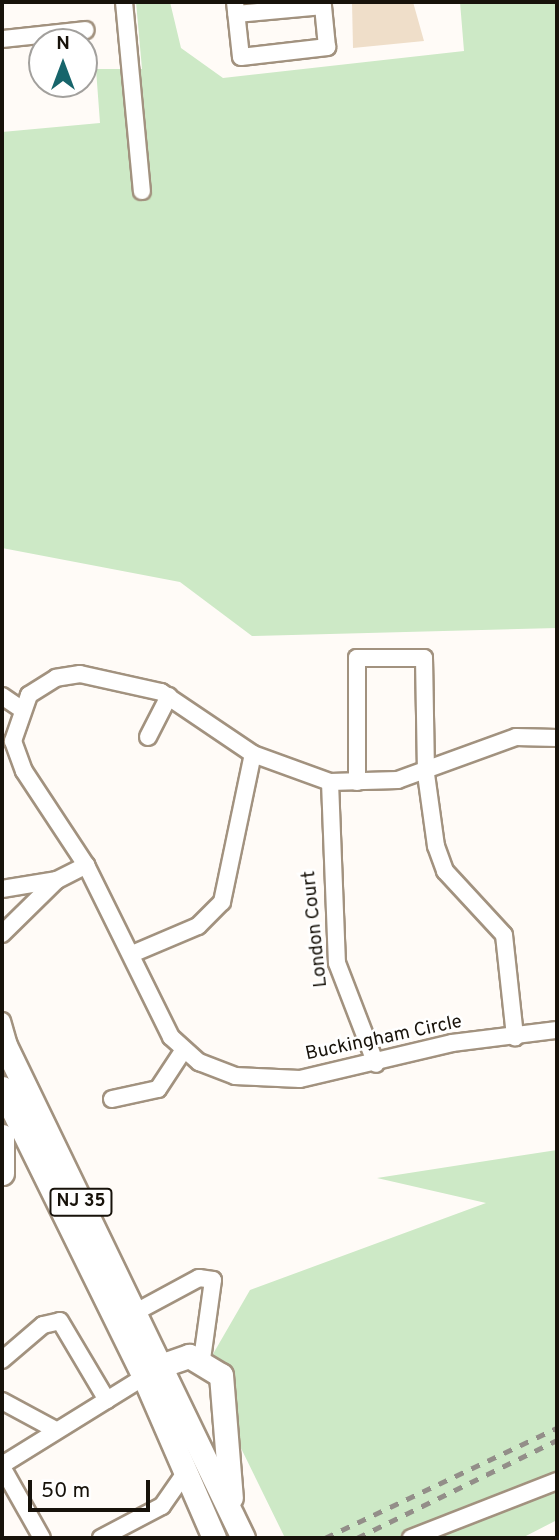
<!DOCTYPE html>
<html>
<head>
<meta charset="utf-8">
<style>
	body { margin:0 }
	#map { position:relative; width:559px; height:1540px; overflow:hidden; background:#fffbf7; font-family:Overpass,sans-serif }
	div>[style] { position:absolute }
	.green>* { inset:0; background:#cde9c6 }
	.building>* { inset:0; background:#efdec9 }
	.roads { filter:drop-shadow(2px 0 #a2927f) drop-shadow(-2px 0 #a2927f) drop-shadow(0 2px #a2927f) drop-shadow(0 -2px #a2927f) }
	.minor>* { height:16px; margin:-8px; padding:0 8px; transform-origin:8px; border-radius:8px; background:#fff }
	.highway>* { height:23px; margin:-11.5px; padding:0 11.5px; transform-origin:11.5px; border-radius:11.5px; background:#fff }
	.rail>* { height:5px; margin-top:-2.5px; transform-origin:0; background:repeating-linear-gradient(90deg,#938e89 0 9px,transparent 0 18px) }
	span { translate:-50% -50%; white-space:nowrap; text-align:center; line-height:1.15; -webkit-text-stroke:5px #fff; paint-order:stroke }
	.shield-label span { padding:2px 5px; background:#fff; border:2px solid; border-radius:5px; -webkit-text-stroke-width:0 }
	.shield-label { font-size:18px; color:#17120a; font-weight:700 }
	.street-label { font-size:19px; color:#17120a }
	.frame { position:absolute; inset:0; border:4px solid #17120a; pointer-events:none }
	.north { position:absolute; left:28px; top:28px; width:70px; height:70px; box-sizing:border-box; background:#fff; border:2px solid #a2a09d; border-radius:50%; rotate:0deg; font-size:19px; font-weight:700; line-height:28px; text-align:center; color:#17120a }
	.north::after { content:''; display:block; margin:auto; width:24px; height:32px; background:#17656b; clip-path:polygon(50% 0,100% 100%,50% 72%,0 100%) }
	.scale { position:absolute; left:28px; top:1480px; width:122px; height:32px; box-sizing:border-box; border:4px solid #17120a; border-top:0; padding-left:9px; font-size:21px; line-height:24px; white-space:nowrap; color:#17120a; -webkit-text-stroke:5px #fff; paint-order:stroke }
</style>
</head>
<body>
<div id="map">
	<div class="green">
		<div style="clip-path:polygon(136px 2px,170px 2px,181px 48px,223px 78px,464px 51px,460px 2px,557px 2px,557px 628px,252px 636px,180px 582px,2px 548px,2px 132px,100px 123px,96px 69px,142px 69px)"></div>
		<div style="clip-path:polygon(557px 1150px,557px 1520px,522px 1538px,285px 1538px,209px 1383px,213px 1354px,250px 1290px,486px 1203px,377px 1178px)"></div>
	</div>
	<div class="building">
		<div style="clip-path:polygon(352px 2px,413px 2px,424px 41px,353px 48px)"></div>
	</div>
	<div class="roads">
		<div class="minor">
			<div style="left:124px;top:2px;width:190px;rotate:84.6deg"></div>
			<div style="left:235px;top:2px;width:55px;rotate:83.8deg"></div>
			<div style="left:241px;top:57px;width:87px;rotate:-6.6deg"></div>
			<div style="left:327px;top:47px;width:41px;rotate:-95.6deg"></div>
			<div style="left:323px;top:6px;width:87px;rotate:174.7deg"></div>
			<div style="left:2px;top:39px;width:84px;rotate:-6.1deg"></div>
			<div style="left:2px;top:696px;width:22px;rotate:34deg"></div>
			<div style="left:148px;top:737px;width:46px;rotate:-62.9deg"></div>
			<div style="left:557px;top:738px;width:41px;rotate:-178.6deg"></div>
			<div style="left:516px;top:737px;width:126px;rotate:160deg"></div>
			<div style="left:398px;top:780px;width:68px;rotate:178.3deg"></div>
			<div style="left:330px;top:782px;width:82px;rotate:-160deg"></div>
			<div style="left:253px;top:754px;width:111px;rotate:-146deg"></div>
			<div style="left:161px;top:692px;width:83px;rotate:-167.5deg"></div>
			<div style="left:80px;top:674px;width:24px;rotate:171deg"></div>
			<div style="left:56px;top:678px;width:32px;rotate:148deg"></div>
			<div style="left:29px;top:695px;width:49px;rotate:109.2deg"></div>
			<div style="left:13px;top:741px;width:32px;rotate:70deg"></div>
			<div style="left:24px;top:771px;width:113px;rotate:56.6deg"></div>
			<div style="left:86px;top:865px;width:192px;rotate:63.7deg"></div>
			<div style="left:171px;top:1037px;width:38px;rotate:42deg"></div>
			<div style="left:199px;top:1062px;width:39px;rotate:21deg"></div>
			<div style="left:235px;top:1076px;width:65px;rotate:2.6deg"></div>
			<div style="left:300px;top:1079px;width:156px;rotate:-13.3deg"></div>
			<div style="left:452px;top:1043px;width:106px;rotate:-7.1deg"></div>
			<div style="left:330px;top:782px;width:181px;rotate:87.8deg"></div>
			<div style="left:337px;top:963px;width:108px;rotate:68.9deg"></div>
			<div style="left:357px;top:782px;width:124px;rotate:-90deg"></div>
			<div style="left:357px;top:658px;width:67px"></div>
			<div style="left:424px;top:658px;width:116px;rotate:89deg"></div>
			<div style="left:426px;top:774px;width:73px;rotate:82.1deg"></div>
			<div style="left:436px;top:846px;width:27px;rotate:70deg"></div>
			<div style="left:445px;top:871px;width:87px;rotate:47.3deg"></div>
			<div style="left:504px;top:935px;width:103px;rotate:83.8deg"></div>
			<div style="left:2px;top:889px;width:56px;rotate:-9.3deg"></div>
			<div style="left:57px;top:880px;width:33px;rotate:-27deg"></div>
			<div style="left:2px;top:934px;width:77px;rotate:-44.5deg"></div>
			<div style="left:132px;top:954px;width:72px;rotate:-23deg"></div>
			<div style="left:198px;top:926px;width:34px;rotate:-45deg"></div>
			<div style="left:222px;top:902px;width:151px;rotate:-78.2deg"></div>
			<div style="left:2px;top:1021px;width:29px;rotate:74deg"></div>
			<div style="left:112px;top:1099px;width:47px;rotate:-12.3deg"></div>
			<div style="left:158px;top:1089px;width:45px;rotate:-56.7deg"></div>
			<div style="left:134px;top:1313px;width:74px;rotate:-28.3deg"></div>
			<div style="left:199px;top:1278px;width:14px;rotate:8deg"></div>
			<div style="left:213px;top:1280px;width:80px;rotate:97.9deg"></div>
			<div style="left:2px;top:1360px;width:54px;rotate:-40.5deg"></div>
			<div style="left:43px;top:1325px;width:17px;rotate:-13deg"></div>
			<div style="left:60px;top:1321px;width:92px;rotate:59.3deg"></div>
			<div style="left:2px;top:1401px;width:59px;rotate:28.3deg"></div>
			<div style="left:2px;top:1465px;width:176px;rotate:-31.8deg"></div>
			<div style="left:2px;top:1467px;width:81px;rotate:60.6deg"></div>
			<div style="left:101px;top:1538px;width:69px;rotate:-27.7deg"></div>
			<div style="left:162px;top:1506px;width:40px;rotate:-55.1deg"></div>
			<div style="left:411px;top:1538px;width:157px;rotate:-21.3deg"></div>
		</div>
		<div class="highway">
			<div style="left:2px;top:1039px;width:554px;rotate:64.22deg"></div>
			<div style="left:2px;top:1088px;width:324px;rotate:63.8deg"></div>
			<div style="left:145px;top:1379px;width:173px;rotate:66.5deg"></div>
			<div style="left:2px;top:1136px;width:37px;rotate:90deg"></div>
			<div style="left:160px;top:1366px;width:31px;rotate:-19deg"></div>
			<div style="left:189px;top:1356px;width:37px;rotate:31deg"></div>
			<div style="left:221px;top:1375px;width:123px;rotate:85.4deg"></div>
		</div>
	</div>
	<div class="rail">
		<div style="left:325px;top:1538px;width:257px;rotate:-25.4deg"></div>
		<div style="left:357px;top:1538px;width:223px;rotate:-26.1deg"></div>
	</div>
	<div class="shield-label">
		<span style="left:81px;top:1202px">NJ 35</span>
	</div>
	<div class="street-label">
		<span style="left:316px;top:929px;rotate:-96deg">London Court</span>
		<span style="left:384px;top:1039px;rotate:-12deg">Buckingham Circle</span>
	</div>
	<div class="frame"></div>
	<div class="north">N</div>
	<div class="scale">50 m</div>
</div>
</body>
</html>
